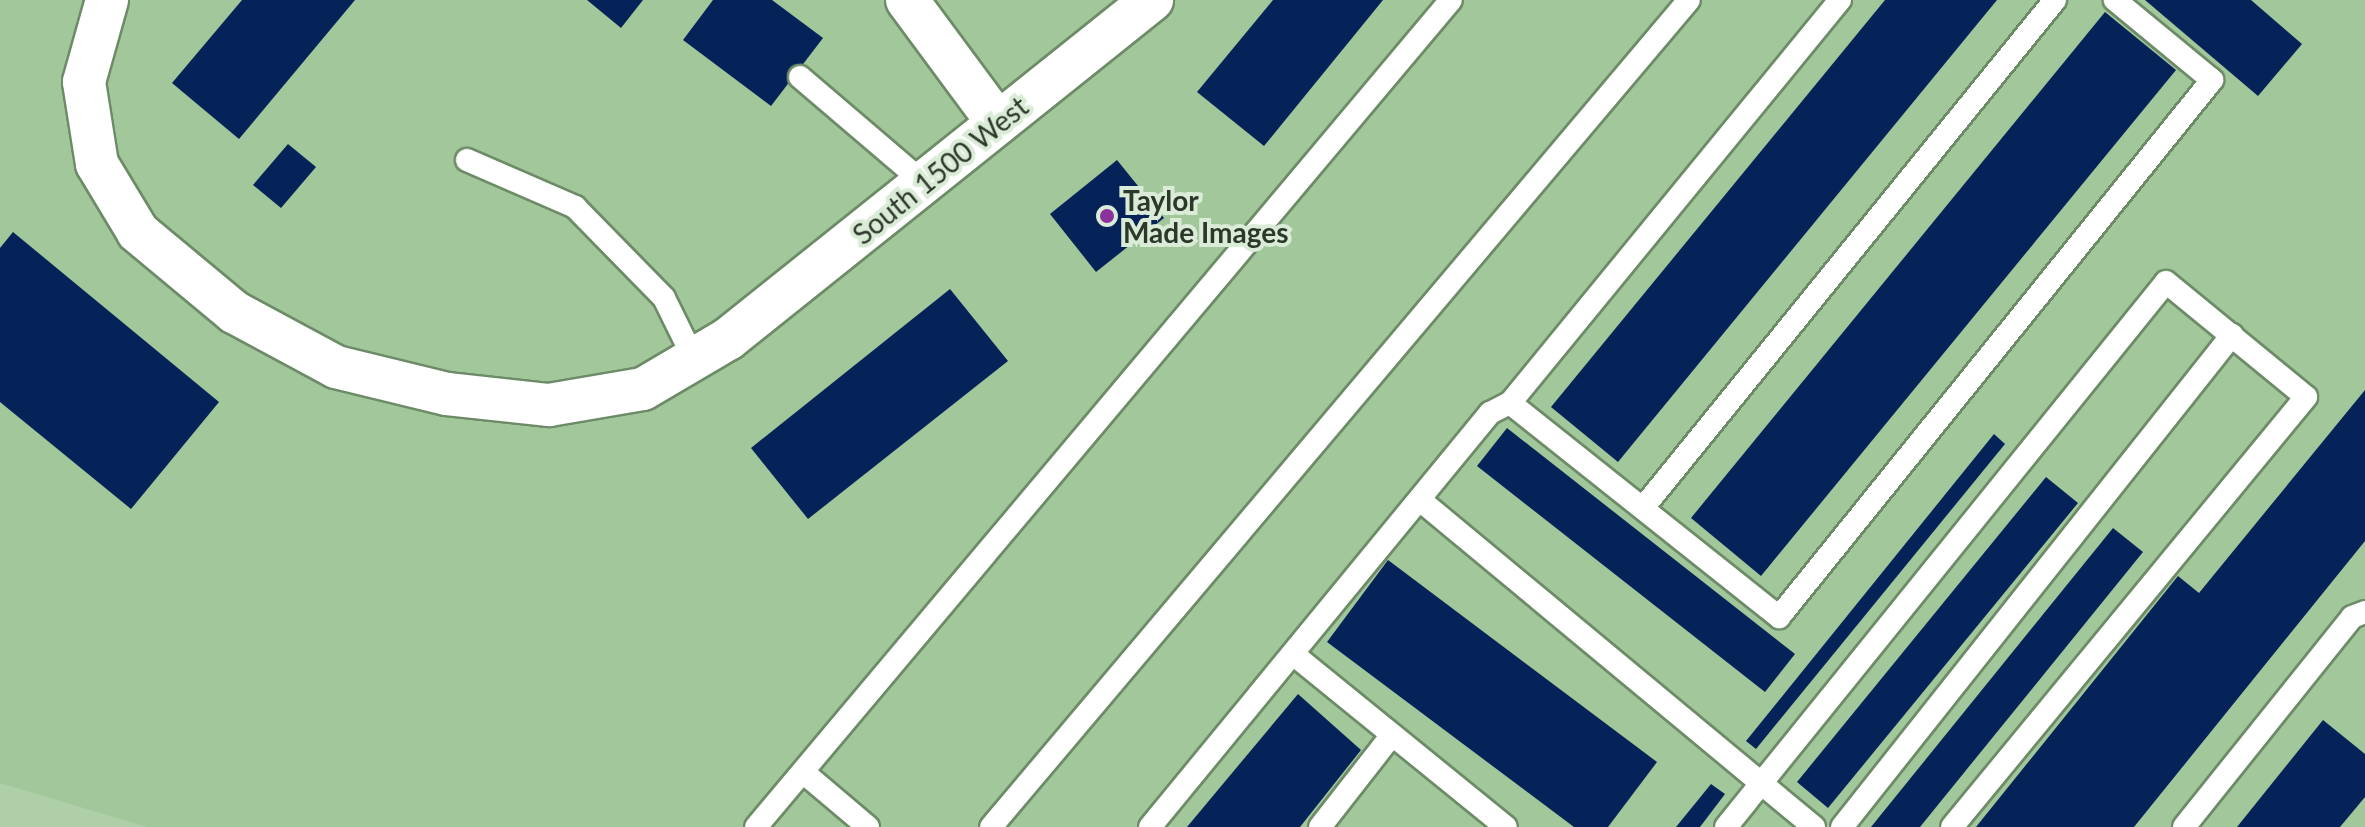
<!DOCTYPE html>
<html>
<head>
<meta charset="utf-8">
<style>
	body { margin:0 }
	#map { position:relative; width:2365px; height:827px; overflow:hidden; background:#afcfa9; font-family:Lato,sans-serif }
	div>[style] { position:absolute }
	.built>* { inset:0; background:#a1c79b }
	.building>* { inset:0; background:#052358 }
	.roads { filter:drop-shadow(2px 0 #6d8b67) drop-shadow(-2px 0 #6d8b67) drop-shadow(0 2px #6d8b67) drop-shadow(0 -2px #6d8b67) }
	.service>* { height:22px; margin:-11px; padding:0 11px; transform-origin:11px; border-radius:11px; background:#fff }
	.minor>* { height:42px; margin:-21px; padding:0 21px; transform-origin:21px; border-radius:21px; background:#fff }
	.dots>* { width:22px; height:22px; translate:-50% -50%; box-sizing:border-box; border:4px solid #daebd7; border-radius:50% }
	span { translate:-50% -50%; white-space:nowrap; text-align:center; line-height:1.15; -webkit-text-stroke:8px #daebd7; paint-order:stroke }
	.street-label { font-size:28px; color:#2c392a }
	.poi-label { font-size:28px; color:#2c392a; font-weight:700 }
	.left { translate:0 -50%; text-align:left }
</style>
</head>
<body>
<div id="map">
	<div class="built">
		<div style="clip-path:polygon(0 0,2365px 0,2365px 827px,147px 827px,0 783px)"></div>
	</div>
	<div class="building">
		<div style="clip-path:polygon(242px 0,355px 0,239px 139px,172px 83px)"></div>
		<div style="clip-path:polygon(587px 0,643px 0,621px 28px)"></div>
		<div style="clip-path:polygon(713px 0,772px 0,823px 38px,771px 106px,683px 40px)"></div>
		<div style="clip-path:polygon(1273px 0,1383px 0,1264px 146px,1197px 92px)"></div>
		<div style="clip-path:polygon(1885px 0,1997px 0,1618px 462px,1551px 407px)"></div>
		<div style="clip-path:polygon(2145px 0,2251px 0,2302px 44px,2258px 96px)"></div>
		<div style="clip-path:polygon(2105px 12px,2176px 70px,1761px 576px,1691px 518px)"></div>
		<div style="clip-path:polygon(288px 144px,316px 167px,281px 208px,253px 185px)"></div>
		<div style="clip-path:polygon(1117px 160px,1164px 218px,1096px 272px,1050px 214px)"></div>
		<div style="clip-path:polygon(13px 232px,219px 402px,131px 509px,0 402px,0 248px)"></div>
		<div style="clip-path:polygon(950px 289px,1008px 361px,808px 519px,751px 448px)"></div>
		<div style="clip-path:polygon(2365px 390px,2365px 541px,2134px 827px,1976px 827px,2178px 576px,2199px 593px)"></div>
		<div style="clip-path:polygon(1507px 428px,1795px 654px,1765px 692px,1477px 466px)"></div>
		<div style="clip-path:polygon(1994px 434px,2005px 444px,1756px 749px,1746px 741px)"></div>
		<div style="clip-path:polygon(2046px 477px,2078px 503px,1828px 808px,1797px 782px)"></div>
		<div style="clip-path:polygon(2113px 528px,2143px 552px,1920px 827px,1871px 827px)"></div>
		<div style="clip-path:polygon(1388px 560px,1657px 762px,1608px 827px,1574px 827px,1327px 642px)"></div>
		<div style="clip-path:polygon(1298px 694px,1361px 750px,1300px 827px,1187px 827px)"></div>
		<div style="clip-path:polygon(2323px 720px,2365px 754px,2365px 797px,2340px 827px,2237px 827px)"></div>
		<div style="clip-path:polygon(1711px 784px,1725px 794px,1700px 827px,1676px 827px)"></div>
	</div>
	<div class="roads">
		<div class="service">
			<div style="left:800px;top:77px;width:163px;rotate:40.5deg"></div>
			<div style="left:467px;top:160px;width:118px;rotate:23.5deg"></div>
			<div style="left:575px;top:207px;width:127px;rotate:45.6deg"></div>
			<div style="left:664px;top:298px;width:68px;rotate:63.8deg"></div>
			<div style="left:1510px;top:403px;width:344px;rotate:38.5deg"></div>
			<div style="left:1779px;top:617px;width:690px;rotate:-51.12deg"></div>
			<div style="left:2212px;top:80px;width:126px;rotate:-140.5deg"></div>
			<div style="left:1420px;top:500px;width:512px;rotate:39.69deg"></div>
			<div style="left:1643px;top:508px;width:654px;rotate:-50.96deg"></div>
			<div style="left:1293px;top:654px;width:274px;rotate:39.1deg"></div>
			<div style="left:803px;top:772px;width:85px;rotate:40.2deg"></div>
			<div style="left:756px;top:827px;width:1080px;rotate:-49.96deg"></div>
			<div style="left:991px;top:827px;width:1082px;rotate:-49.84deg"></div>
			<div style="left:1150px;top:827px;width:536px;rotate:-50.61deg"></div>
			<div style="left:1490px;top:413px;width:22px;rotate:-27deg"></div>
			<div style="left:1510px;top:403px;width:521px;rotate:-50.69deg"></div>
			<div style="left:1320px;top:827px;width:117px;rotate:-52deg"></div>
			<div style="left:1726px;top:827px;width:700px;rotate:-51.08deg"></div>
			<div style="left:2166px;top:282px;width:181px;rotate:39.4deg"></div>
			<div style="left:2306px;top:397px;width:557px;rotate:129.46deg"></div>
			<div style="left:1842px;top:827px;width:628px;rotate:-51.6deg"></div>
			<div style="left:2184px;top:827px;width:269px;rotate:-51.3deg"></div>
			<div style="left:2352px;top:617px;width:14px;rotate:-21deg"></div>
		</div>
		<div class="minor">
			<div style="left:107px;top:0;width:85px;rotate:105.7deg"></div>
			<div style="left:84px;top:82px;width:83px;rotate:81deg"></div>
			<div style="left:97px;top:164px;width:79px;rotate:58.9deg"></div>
			<div style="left:138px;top:232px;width:125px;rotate:39.8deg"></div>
			<div style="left:234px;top:312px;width:116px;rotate:28.3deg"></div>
			<div style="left:336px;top:367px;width:114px;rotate:13.7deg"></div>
			<div style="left:447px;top:394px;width:103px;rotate:6.2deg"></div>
			<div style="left:549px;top:405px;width:95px;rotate:-9.7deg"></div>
			<div style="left:643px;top:389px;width:99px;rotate:-30.5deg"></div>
			<div style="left:728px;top:339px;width:543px;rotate:-38.64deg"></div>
			<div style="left:907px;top:0;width:153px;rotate:53.5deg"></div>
		</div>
	</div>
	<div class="dots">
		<div style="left:1107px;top:216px;background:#8b319c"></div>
	</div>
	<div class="street-label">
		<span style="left:940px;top:170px;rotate:-39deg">South 1500 West</span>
	</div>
	<div class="poi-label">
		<span class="left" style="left:1123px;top:216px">Taylor<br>Made Images</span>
	</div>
</div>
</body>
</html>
